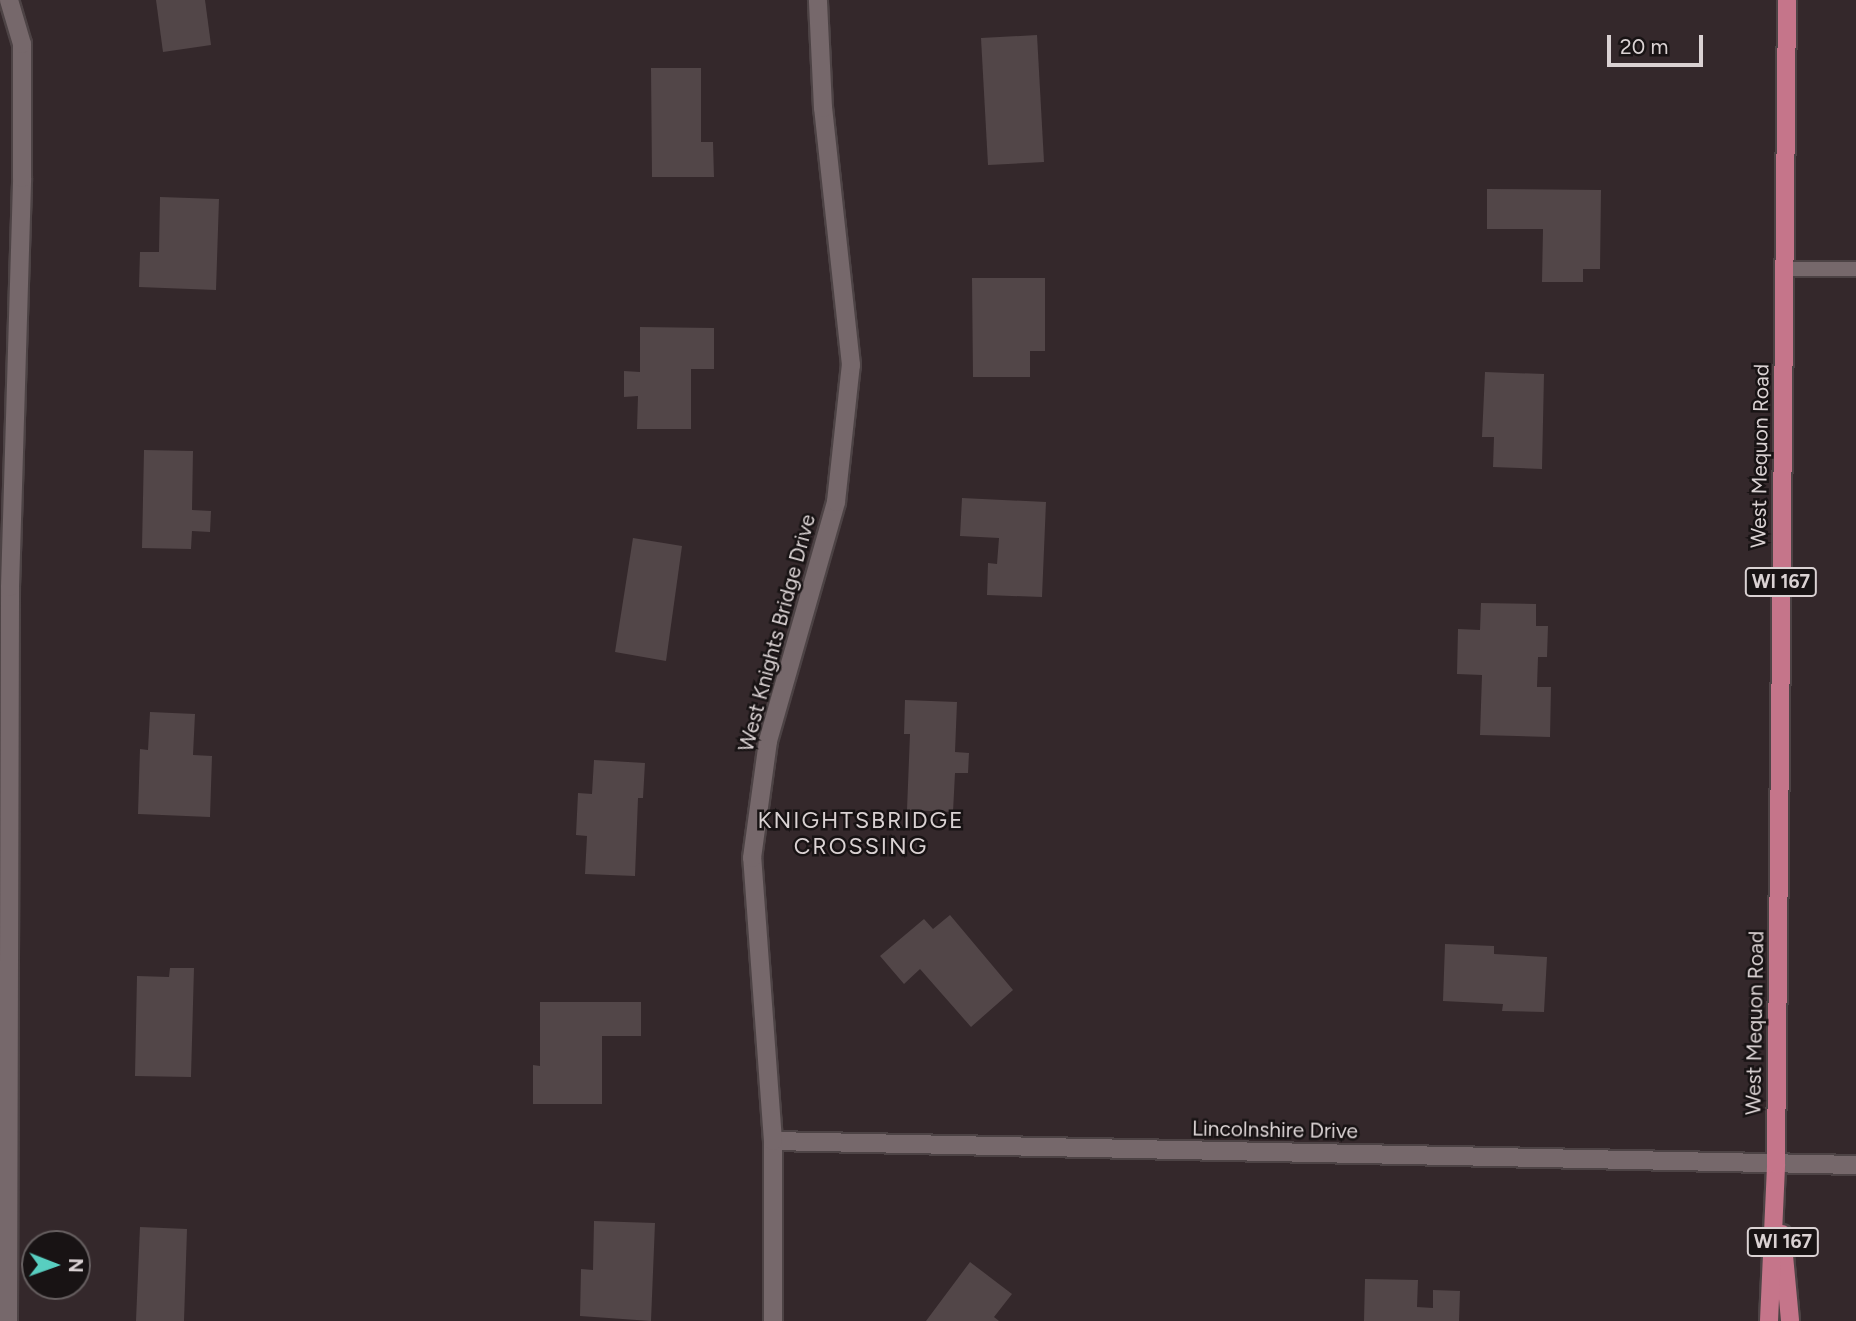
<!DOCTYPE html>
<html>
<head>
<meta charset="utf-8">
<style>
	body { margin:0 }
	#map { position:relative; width:1856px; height:1321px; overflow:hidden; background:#34282b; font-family:Figtree,sans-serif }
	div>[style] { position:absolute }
	.building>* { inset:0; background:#524648 }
	.roads { filter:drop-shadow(2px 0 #4d4345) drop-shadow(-2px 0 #4d4345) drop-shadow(0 2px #4d4345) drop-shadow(0 -2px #4d4345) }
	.lane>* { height:14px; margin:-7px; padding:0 7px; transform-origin:7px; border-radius:7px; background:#76686b }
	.street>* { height:18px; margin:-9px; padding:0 9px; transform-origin:9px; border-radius:9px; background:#76686b }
	.primary>* { height:18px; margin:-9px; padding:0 9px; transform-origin:9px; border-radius:9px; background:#c5758a }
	span { translate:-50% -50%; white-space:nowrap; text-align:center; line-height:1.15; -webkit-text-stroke:5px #181314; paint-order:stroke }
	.shield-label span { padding:2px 5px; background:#181314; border:2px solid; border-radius:5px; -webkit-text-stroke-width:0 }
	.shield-label { font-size:19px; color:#dad2d3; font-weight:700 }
	.street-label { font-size:21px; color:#dad2d3 }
	.neighbourhood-label { font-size:23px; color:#dad2d3; letter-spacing:2px }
	.north { position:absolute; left:21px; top:1230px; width:70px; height:70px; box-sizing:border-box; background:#181314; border:2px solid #665f60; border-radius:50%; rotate:91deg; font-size:19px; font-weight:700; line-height:28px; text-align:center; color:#dad2d3 }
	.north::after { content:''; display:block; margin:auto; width:24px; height:32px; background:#58cec0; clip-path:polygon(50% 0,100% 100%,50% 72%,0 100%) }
	.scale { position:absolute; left:1607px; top:35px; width:96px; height:32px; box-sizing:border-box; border:4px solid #dad2d3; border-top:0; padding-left:9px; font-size:21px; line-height:24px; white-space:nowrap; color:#dad2d3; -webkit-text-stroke:5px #181314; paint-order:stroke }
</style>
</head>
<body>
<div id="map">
	<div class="building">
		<div style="clip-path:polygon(156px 0,205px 0,211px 45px,163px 52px)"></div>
		<div style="clip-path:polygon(1037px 35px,1044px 162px,988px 165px,981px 38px)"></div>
		<div style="clip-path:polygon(651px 68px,701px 68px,701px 142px,713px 142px,714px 177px,652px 177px)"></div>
		<div style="clip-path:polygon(1487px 189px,1601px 190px,1600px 269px,1583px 269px,1583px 282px,1542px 282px,1543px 229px,1487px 229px)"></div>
		<div style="clip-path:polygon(160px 197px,219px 199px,216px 290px,139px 287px,140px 252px,159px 252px)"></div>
		<div style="clip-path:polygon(972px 278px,1045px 278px,1045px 351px,1030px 351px,1030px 377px,973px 377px)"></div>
		<div style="clip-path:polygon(640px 327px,714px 328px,714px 369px,691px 369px,691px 429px,637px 429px,638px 396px,624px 397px,624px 371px,640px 372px)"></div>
		<div style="clip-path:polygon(1485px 372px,1544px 374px,1542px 469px,1493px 467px,1494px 437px,1482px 437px)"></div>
		<div style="clip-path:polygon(144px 450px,193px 451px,192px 510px,211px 511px,210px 532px,192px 531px,191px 549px,142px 548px)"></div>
		<div style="clip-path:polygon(962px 498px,1046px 502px,1042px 597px,987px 595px,988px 563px,997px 564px,999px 538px,960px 536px)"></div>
		<div style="clip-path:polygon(633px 538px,682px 546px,666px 661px,615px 652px)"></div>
		<div style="clip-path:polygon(1481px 603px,1536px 604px,1536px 626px,1548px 626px,1547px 657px,1538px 657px,1537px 687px,1551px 687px,1550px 737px,1480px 735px,1482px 675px,1457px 674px,1458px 629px,1480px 630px)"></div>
		<div style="clip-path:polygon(905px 700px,957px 702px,955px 752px,969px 753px,968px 773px,955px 773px,953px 812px,907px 810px,910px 734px,904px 734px)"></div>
		<div style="clip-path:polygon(150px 712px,195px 714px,193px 755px,212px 756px,210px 817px,138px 814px,140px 749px,148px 750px)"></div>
		<div style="clip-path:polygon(594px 760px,645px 763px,643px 798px,638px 798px,635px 876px,585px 874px,587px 836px,576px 835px,578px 793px,592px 794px)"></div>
		<div style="clip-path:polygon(950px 915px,1013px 990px,971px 1027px,920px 969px,904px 984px,880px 956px,924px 919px,933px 929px)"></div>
		<div style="clip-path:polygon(1445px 944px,1494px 946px,1494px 954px,1547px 957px,1544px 1012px,1502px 1011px,1503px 1004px,1443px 1001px)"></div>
		<div style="clip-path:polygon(170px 968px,194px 968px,191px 1077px,135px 1076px,137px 976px,169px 977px)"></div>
		<div style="clip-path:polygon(540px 1002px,641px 1002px,641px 1036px,602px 1036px,602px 1104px,533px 1104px,533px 1065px,540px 1066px)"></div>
		<div style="clip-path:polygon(594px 1221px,655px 1223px,651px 1321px,580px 1316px,581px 1269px,593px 1270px)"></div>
		<div style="clip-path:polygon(140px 1227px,187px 1229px,184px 1321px,136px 1321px)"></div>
		<div style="clip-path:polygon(970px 1262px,1012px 1294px,994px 1317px,999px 1321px,926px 1321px)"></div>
		<div style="clip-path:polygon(1365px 1279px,1418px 1280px,1417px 1307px,1433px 1308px,1433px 1290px,1460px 1291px,1459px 1321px,1364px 1321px)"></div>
	</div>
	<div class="roads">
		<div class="lane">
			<div style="left:1784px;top:269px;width:72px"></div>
		</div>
		<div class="street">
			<div style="left:773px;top:1141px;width:1083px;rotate:1.27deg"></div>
			<div style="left:8px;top:1321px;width:734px;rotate:-89.84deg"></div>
			<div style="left:10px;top:587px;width:409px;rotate:-88.3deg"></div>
			<div style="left:22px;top:178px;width:134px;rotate:-90deg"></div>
			<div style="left:22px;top:44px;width:46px;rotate:-106.5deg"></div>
			<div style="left:773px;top:1321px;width:180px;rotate:-90deg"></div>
			<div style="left:773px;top:1141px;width:284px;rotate:-94.2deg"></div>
			<div style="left:752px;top:858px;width:118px;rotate:-82.2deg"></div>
			<div style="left:768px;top:741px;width:248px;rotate:-74.1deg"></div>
			<div style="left:836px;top:502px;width:138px;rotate:-83.8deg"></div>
			<div style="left:851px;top:365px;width:259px;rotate:-96.2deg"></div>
			<div style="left:823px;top:108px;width:108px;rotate:-92.7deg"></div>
		</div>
		<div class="primary">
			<div style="left:1782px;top:1234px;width:87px;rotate:84.7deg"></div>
			<div style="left:1769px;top:1321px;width:157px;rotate:-87.4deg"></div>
			<div style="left:1776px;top:1164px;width:1164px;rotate:-89.46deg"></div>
		</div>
	</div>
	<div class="shield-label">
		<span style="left:1781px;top:582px">WI 167</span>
		<span style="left:1783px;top:1242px">WI 167</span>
	</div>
	<div class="street-label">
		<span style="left:1760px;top:456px;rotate:-89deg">West Mequon Road</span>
		<span style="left:777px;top:633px;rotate:-75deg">West Knights Bridge Drive</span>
		<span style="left:1755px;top:1023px;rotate:-89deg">West Mequon Road</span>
		<span style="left:1275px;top:1130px;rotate:1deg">Lincolnshire Drive</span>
	</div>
	<div class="neighbourhood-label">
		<span style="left:861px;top:833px">KNIGHTSBRIDGE<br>CROSSING</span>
	</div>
	<div class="north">N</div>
	<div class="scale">20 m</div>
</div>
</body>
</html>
